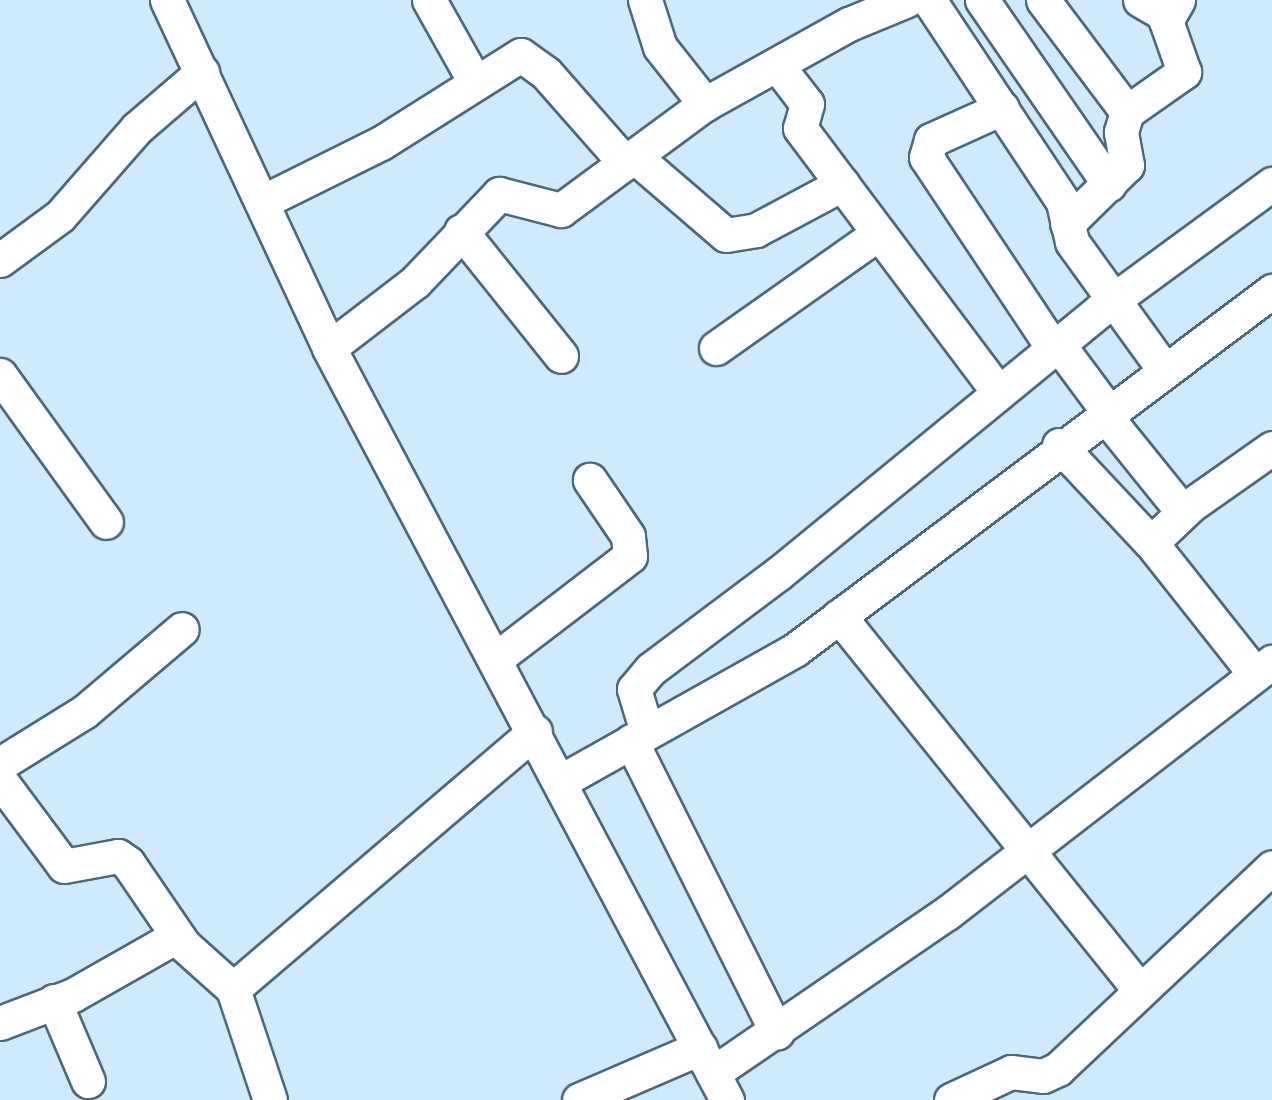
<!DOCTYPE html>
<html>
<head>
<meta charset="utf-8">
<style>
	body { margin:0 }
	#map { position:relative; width:1272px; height:1100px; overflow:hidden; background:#cfeafc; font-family:"Alegreya Sans",sans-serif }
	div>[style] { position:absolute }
	.roads { filter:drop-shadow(2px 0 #4a697b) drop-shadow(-2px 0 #4a697b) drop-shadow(0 2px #4a697b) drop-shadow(0 -2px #4a697b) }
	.minor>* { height:33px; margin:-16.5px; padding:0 16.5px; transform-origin:16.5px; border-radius:16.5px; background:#fff }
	span { translate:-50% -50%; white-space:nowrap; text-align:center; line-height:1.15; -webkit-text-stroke:5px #cfeafc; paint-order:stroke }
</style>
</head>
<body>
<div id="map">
	<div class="roads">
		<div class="minor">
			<div style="left:167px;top:0;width:384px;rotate:65deg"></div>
			<div style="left:329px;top:348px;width:851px;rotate:62.11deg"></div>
			<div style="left:429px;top:0;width:94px;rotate:60.7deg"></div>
			<div style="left:645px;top:0;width:49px;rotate:72.3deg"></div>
			<div style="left:660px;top:47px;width:73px;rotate:51.7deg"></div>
			<div style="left:929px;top:0;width:242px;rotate:56.4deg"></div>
			<div style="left:1063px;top:202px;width:41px;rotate:77.3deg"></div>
			<div style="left:1072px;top:242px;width:155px;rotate:54.2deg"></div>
			<div style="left:982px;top:0;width:224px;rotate:55.4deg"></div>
			<div style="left:1043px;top:0;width:140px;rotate:53.1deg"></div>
			<div style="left:1127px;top:112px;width:21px;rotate:107deg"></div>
			<div style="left:1121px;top:132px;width:34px;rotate:80deg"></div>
			<div style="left:1127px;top:165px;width:84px;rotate:135.5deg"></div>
			<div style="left:1140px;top:0;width:30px;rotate:30deg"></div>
			<div style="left:777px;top:65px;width:49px;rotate:52.4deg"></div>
			<div style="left:807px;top:104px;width:25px;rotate:106deg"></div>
			<div style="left:800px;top:128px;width:331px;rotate:53.1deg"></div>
			<div style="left:1002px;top:108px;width:78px;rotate:155.7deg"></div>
			<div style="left:931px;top:140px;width:18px;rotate:106deg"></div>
			<div style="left:926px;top:157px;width:229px;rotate:56.4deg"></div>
			<div style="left:1127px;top:112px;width:70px;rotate:-35.1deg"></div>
			<div style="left:1184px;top:72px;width:54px;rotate:-109.4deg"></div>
			<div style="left:1166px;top:21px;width:24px;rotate:-60deg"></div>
			<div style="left:634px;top:156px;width:121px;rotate:40.7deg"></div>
			<div style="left:726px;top:235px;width:30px;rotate:-9deg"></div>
			<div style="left:756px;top:230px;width:98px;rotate:-28.1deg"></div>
			<div style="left:262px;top:202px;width:133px;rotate:-26.4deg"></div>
			<div style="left:381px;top:143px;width:165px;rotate:-32.2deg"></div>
			<div style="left:521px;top:55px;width:31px;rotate:36deg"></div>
			<div style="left:546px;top:73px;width:120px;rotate:48.7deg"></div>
			<div style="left:461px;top:231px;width:160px;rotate:51.3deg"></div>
			<div style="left:0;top:260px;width:74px;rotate:-36.3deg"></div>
			<div style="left:60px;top:216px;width:117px;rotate:-48.8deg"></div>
			<div style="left:137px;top:128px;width:86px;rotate:-40.7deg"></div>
			<div style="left:1058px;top:344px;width:82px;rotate:53.4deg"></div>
			<div style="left:329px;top:348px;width:108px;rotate:-37.5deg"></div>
			<div style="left:415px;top:282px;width:122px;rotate:-46.3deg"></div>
			<div style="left:499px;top:194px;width:64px;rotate:14.5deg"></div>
			<div style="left:561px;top:210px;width:179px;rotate:-36.4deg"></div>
			<div style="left:705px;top:104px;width:165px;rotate:-29.1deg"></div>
			<div style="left:849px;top:24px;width:63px;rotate:-22.5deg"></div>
			<div style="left:716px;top:348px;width:199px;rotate:-35.2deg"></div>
			<div style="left:0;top:375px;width:181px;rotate:54.2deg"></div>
			<div style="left:1103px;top:413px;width:127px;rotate:51.1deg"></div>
			<div style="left:1059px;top:445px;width:134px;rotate:46.8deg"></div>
			<div style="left:839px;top:616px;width:477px;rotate:51.2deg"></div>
			<div style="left:498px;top:657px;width:166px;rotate:-37.4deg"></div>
			<div style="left:630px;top:556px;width:20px;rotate:-96deg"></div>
			<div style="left:628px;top:536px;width:68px;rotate:-124.2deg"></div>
			<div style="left:1255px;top:674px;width:167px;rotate:-128.4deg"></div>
			<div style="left:1151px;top:543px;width:55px;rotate:-43.5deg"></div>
			<div style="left:1191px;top:505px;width:99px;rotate:-35.1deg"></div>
			<div style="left:647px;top:732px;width:45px;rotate:-106.8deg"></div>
			<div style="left:634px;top:689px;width:26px;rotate:-50deg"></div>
			<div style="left:651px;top:669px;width:160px;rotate:-36.9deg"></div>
			<div style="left:779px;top:573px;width:416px;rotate:-39.3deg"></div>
			<div style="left:1101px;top:309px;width:212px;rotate:-36.2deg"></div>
			<div style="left:631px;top:741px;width:326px;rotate:63.4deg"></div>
			<div style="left:0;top:764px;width:99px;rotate:-31.8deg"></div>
			<div style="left:84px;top:712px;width:128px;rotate:-40.3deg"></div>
			<div style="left:0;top:780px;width:107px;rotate:53.3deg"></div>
			<div style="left:64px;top:866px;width:55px;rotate:-10.5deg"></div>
			<div style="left:118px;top:856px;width:12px;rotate:35deg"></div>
			<div style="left:128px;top:863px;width:99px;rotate:55.7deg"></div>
			<div style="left:184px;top:945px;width:66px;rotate:41.9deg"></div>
			<div style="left:563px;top:780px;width:267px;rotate:-29.3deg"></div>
			<div style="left:796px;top:649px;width:596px;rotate:-36.95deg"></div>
			<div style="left:54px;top:1001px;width:87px;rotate:67deg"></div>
			<div style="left:0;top:1023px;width:78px;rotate:-21deg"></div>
			<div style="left:73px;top:995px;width:120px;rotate:-29.6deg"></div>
			<div style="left:713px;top:1073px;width:283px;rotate:-34.4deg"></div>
			<div style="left:947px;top:913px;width:411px;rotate:-37.7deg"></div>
			<div style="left:270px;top:1100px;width:117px;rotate:-108.4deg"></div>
			<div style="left:233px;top:989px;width:397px;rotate:-40.5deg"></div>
			<div style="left:579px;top:1100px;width:132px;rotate:-23.3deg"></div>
			<div style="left:951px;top:1100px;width:66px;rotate:-25deg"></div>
			<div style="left:1011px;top:1072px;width:32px;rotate:7deg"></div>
			<div style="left:1043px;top:1076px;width:17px;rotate:-25deg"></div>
			<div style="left:1058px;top:1069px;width:294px;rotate:-43.3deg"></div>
		</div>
	</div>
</div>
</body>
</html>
